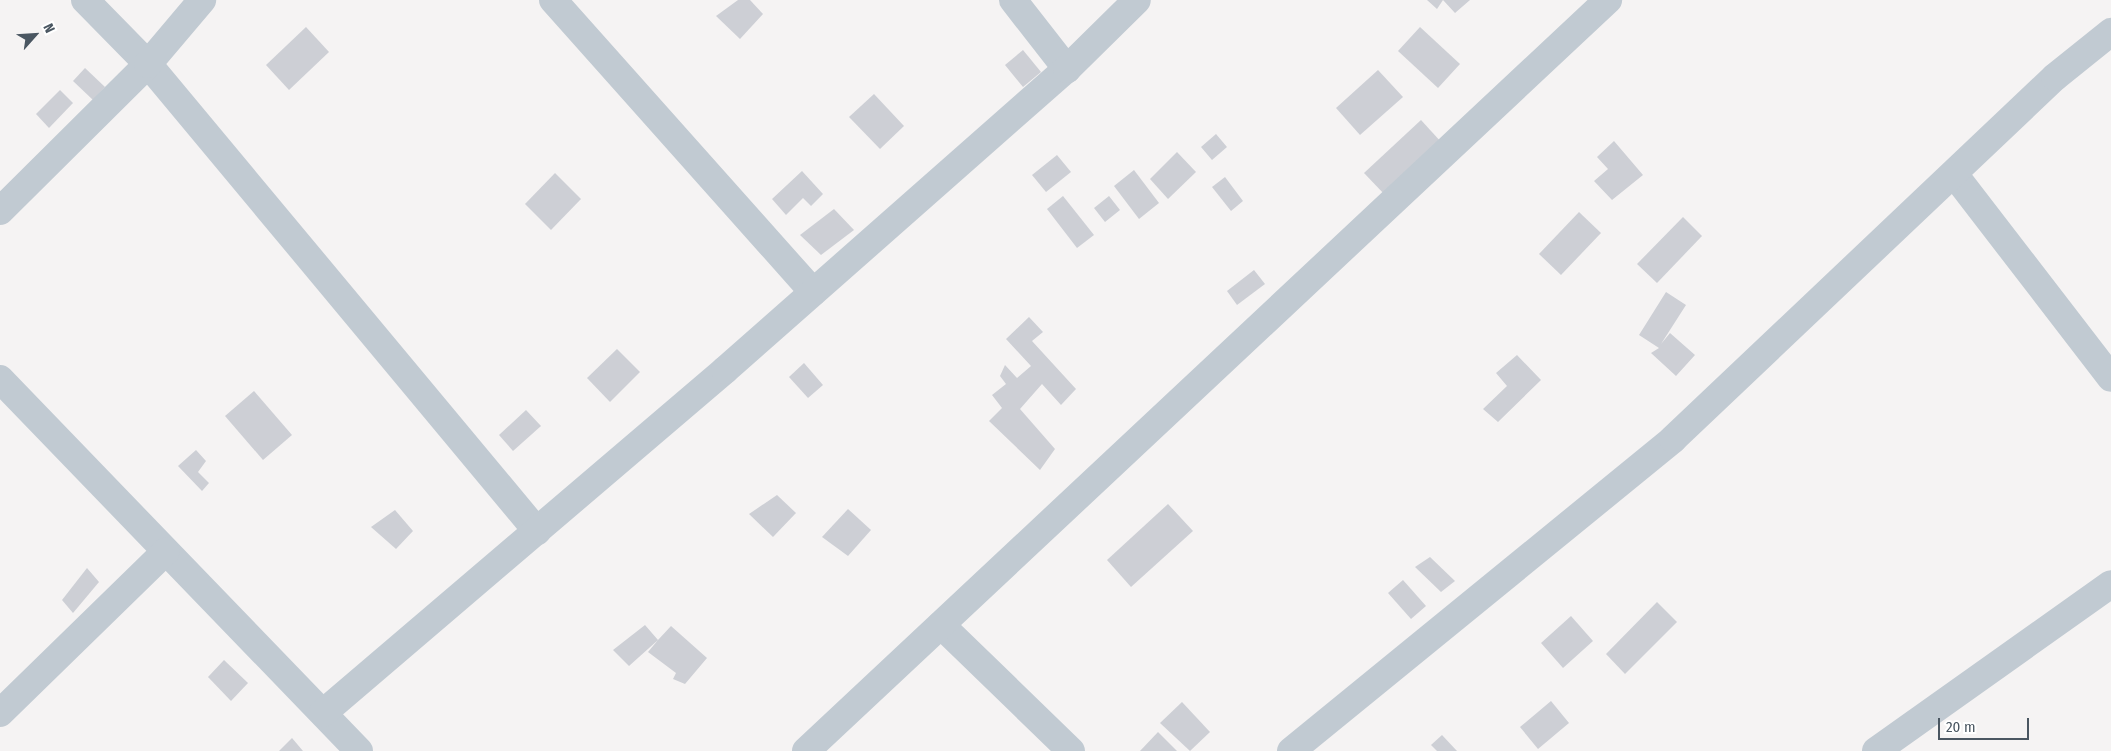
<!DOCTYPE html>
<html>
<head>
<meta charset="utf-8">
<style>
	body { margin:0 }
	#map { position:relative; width:2111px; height:751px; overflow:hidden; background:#f5f3f3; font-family:"Fira Sans Condensed",sans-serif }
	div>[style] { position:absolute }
	.building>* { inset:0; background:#cdcfd5 }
	.minor>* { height:28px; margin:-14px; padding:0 14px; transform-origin:14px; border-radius:14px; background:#c1cad2 }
	.tertiary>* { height:28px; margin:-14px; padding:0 14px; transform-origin:14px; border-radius:14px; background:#c1cad2 }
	span { translate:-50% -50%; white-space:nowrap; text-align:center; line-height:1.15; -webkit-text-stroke:4px #fff; paint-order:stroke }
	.north { position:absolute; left:10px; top:10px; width:50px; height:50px; -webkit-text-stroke:4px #fff; paint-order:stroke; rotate:64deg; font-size:14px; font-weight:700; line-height:20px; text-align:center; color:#4a5661 }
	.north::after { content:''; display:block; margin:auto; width:18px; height:22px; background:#4a5661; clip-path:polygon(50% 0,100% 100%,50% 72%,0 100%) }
	.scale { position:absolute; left:1938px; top:718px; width:91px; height:22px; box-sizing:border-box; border:2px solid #4a5661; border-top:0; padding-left:6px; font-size:15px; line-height:18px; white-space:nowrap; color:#4a5661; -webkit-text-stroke:4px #fff; paint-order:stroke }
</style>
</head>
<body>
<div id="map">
	<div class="building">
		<div style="clip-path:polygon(738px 0,750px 0,763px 14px,740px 39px,716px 16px)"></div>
		<div style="clip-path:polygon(1427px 0,1470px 0,1455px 13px,1443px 0,1437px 9px)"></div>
		<div style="clip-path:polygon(306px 27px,329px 52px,289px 90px,266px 65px)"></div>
		<div style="clip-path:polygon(1420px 27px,1460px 64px,1438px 88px,1398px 51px)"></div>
		<div style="clip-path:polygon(1023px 50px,1041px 72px,1023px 87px,1005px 65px)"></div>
		<div style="clip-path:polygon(85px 68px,105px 87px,93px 100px,73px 81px)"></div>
		<div style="clip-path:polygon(1378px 70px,1403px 97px,1360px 135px,1336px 108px)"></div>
		<div style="clip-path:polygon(60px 90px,73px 103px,49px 128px,36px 114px)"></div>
		<div style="clip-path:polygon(874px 94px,904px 126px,880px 149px,849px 117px)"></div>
		<div style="clip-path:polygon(1421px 120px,1442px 143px,1385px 195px,1364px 173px)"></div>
		<div style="clip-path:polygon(1216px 134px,1227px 147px,1212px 160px,1201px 147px)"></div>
		<div style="clip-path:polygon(1614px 141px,1643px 175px,1612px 200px,1594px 181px,1608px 169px,1597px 157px)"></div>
		<div style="clip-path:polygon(1177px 152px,1196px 172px,1168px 199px,1150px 179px)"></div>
		<div style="clip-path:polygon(1057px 155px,1071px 172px,1046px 192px,1032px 175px)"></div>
		<div style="clip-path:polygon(1134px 170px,1159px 203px,1139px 219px,1114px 186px)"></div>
		<div style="clip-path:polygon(802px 171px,823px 194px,811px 206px,803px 198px,786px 215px,772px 199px)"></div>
		<div style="clip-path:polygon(555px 173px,581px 199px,551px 230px,525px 204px)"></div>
		<div style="clip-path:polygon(1225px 177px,1243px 201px,1231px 211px,1212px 187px)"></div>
		<div style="clip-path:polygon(1063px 196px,1094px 235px,1077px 248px,1047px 209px)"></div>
		<div style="clip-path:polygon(1109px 196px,1120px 210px,1105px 222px,1094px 208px)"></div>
		<div style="clip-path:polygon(834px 209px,854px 230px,821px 255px,800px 235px)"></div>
		<div style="clip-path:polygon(1579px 212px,1601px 233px,1561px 275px,1539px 254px)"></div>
		<div style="clip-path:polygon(1683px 217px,1702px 236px,1657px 283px,1637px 264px)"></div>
		<div style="clip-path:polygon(1254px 270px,1265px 284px,1237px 305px,1227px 291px)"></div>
		<div style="clip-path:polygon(1666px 292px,1686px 305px,1661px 344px,1670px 333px,1695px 355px,1676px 376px,1651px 353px,1659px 348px,1639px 335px)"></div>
		<div style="clip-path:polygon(1029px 317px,1043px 332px,1032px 341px,1076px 389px,1061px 405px,1042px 384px,1020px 409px,1055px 449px,1040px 470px,989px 421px,1002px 408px,992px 395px,1006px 384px,1000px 376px,1005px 365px,1017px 378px,1031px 366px,1006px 339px)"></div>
		<div style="clip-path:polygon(617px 349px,640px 372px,610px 402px,587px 378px)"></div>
		<div style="clip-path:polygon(1517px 355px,1541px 380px,1498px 422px,1483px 409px,1507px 386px,1496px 373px)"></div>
		<div style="clip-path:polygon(804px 363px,823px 385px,808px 398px,789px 377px)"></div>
		<div style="clip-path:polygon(254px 391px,292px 435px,263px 460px,225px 416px)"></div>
		<div style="clip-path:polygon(526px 410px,541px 426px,513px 451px,499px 435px)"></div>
		<div style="clip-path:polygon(196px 450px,206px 461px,198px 472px,209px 483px,202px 491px,178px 466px)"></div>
		<div style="clip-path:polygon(777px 495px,796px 513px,773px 537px,749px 514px)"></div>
		<div style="clip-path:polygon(1168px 504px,1193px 531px,1131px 587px,1107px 560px)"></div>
		<div style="clip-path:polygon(848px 509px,871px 530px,848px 556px,822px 537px)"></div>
		<div style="clip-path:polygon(395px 510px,413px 531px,396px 549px,371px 527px)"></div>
		<div style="clip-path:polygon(1430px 557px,1455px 581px,1441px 592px,1415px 567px)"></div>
		<div style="clip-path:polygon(87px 568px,99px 582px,73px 613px,62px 600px)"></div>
		<div style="clip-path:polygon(1403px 580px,1426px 606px,1411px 619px,1388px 593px)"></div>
		<div style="clip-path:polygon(1657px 602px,1677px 622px,1625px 674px,1606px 654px)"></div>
		<div style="clip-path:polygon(1571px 616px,1593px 641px,1563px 668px,1541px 643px)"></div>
		<div style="clip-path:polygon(645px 625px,658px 640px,671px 626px,707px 658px,685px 684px,673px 679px,676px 673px,648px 652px,658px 640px,629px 666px,613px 650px)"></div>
		<div style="clip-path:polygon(224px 660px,248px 683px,231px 701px,208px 677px)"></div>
		<div style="clip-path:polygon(1551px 701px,1569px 723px,1538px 749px,1520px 727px)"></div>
		<div style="clip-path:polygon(1182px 702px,1210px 732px,1190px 751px,1160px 723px)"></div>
		<div style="clip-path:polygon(1158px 732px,1177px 751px,1140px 751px)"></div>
		<div style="clip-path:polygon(1442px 735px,1457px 751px,1437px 751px,1431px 745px)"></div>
		<div style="clip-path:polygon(292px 738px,303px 751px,279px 751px)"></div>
	</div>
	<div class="minor">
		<div style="left:85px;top:0;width:90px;rotate:45.5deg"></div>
		<div style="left:148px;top:64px;width:608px;rotate:50.21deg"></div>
		<div style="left:553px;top:0;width:391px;rotate:48.3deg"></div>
		<div style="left:1013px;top:0;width:88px;rotate:52deg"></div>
		<div style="left:1954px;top:174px;width:257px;rotate:52.4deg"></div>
		<div style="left:0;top:379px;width:517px;rotate:46.02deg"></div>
		<div style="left:941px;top:625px;width:181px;rotate:44.1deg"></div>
		<div style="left:0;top:713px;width:231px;rotate:-44.3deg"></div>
		<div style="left:323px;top:713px;width:528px;rotate:-40.47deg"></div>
		<div style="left:725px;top:370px;width:456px;rotate:-41.4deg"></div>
		<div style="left:1067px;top:69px;width:98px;rotate:-44.6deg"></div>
		<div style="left:806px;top:751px;width:1099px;rotate:-43.12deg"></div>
		<div style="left:1291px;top:751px;width:493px;rotate:-39.2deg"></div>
		<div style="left:1673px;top:439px;width:526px;rotate:-43.46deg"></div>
		<div style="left:2055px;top:77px;width:72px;rotate:-38.8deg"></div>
		<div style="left:1876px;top:751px;width:288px;rotate:-35.4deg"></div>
	</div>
	<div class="tertiary">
		<div style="left:0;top:211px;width:209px;rotate:-44.8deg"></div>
		<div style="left:148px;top:64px;width:84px;rotate:-49.8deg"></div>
	</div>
	<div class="north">N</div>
	<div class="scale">20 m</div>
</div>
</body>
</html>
